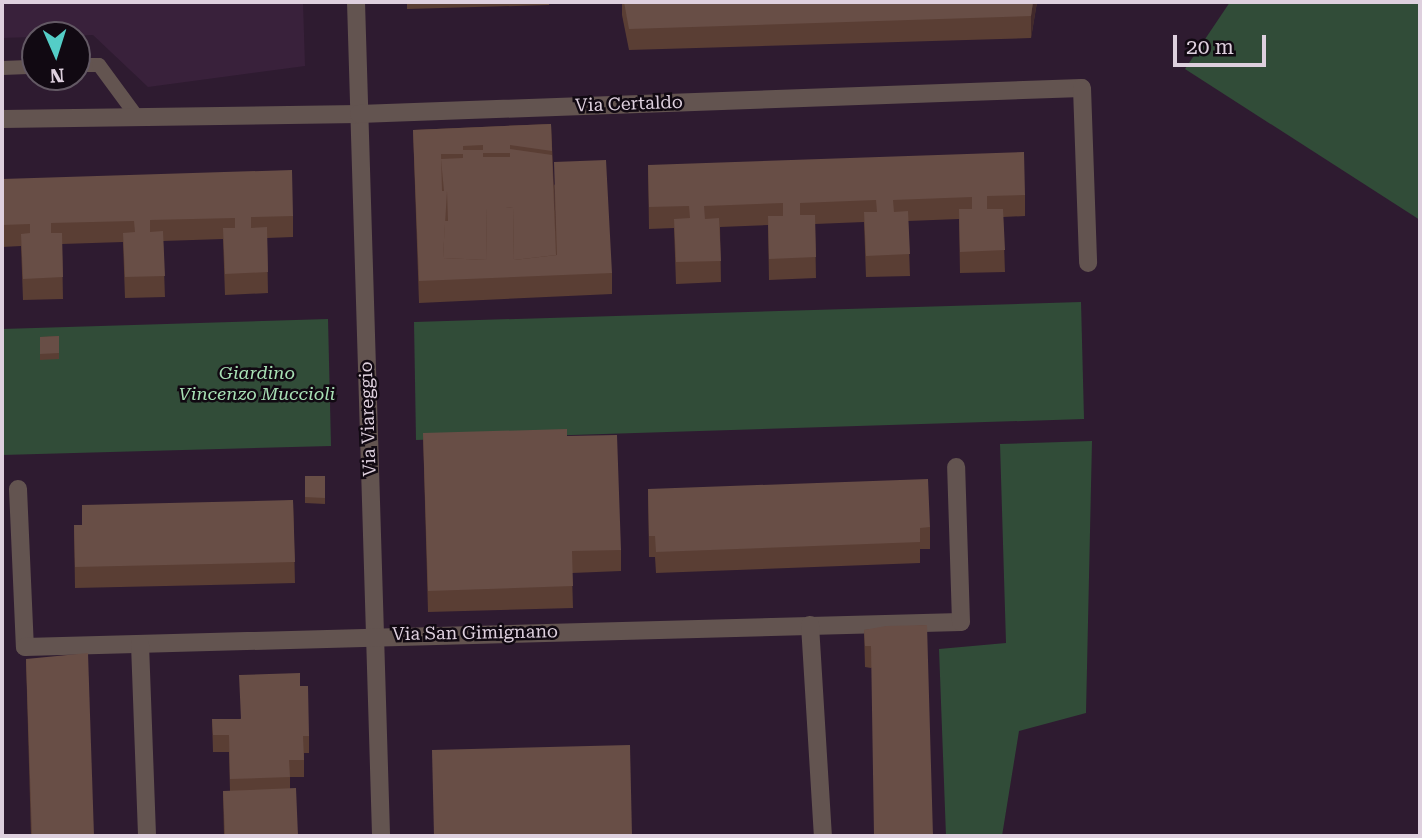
<!DOCTYPE html>
<html>
<head>
<meta charset="utf-8">
<style>
	body { margin:0 }
	#map { position:relative; width:1422px; height:838px; overflow:hidden; background:#2e1b30; font-family:"Roboto Serif",serif }
	div>[style] { position:absolute }
	.built>* { inset:0; background:#39213b }
	.green>* { inset:0; background:#314c38 }
	.service>* { height:14px; margin:-7px; padding:0 7px; transform-origin:7px; border-radius:7px; background:#635450 }
	.minor>* { height:18px; margin:-9px; padding:0 9px; transform-origin:9px; border-radius:9px; background:#635450 }
	.wall>* { inset:0; background:#5a3e34 }
	.shaded-wall>* { inset:0; background:#42292b }
	.building>* { inset:0; background:#684e46 }
	span { translate:-50% -50%; white-space:nowrap; text-align:center; line-height:1.15; -webkit-text-stroke:5px #110912; paint-order:stroke }
	.street-label { font-size:18px; color:#ded0de }
	.park-label { font-size:18px; color:#a8e0b5; font-style:italic }
	.frame { position:absolute; inset:0; border:4px solid #ded0de; pointer-events:none }
	.north { position:absolute; left:21px; top:21px; width:70px; height:70px; box-sizing:border-box; background:#110912; border:2px solid #635964; border-radius:50%; rotate:177deg; font-size:19px; font-weight:700; line-height:28px; text-align:center; color:#ded0de }
	.north::after { content:''; display:block; margin:auto; width:24px; height:32px; background:#54cdc7; clip-path:polygon(50% 0,100% 100%,50% 72%,0 100%) }
	.scale { position:absolute; left:1173px; top:35px; width:93px; height:32px; box-sizing:border-box; border:4px solid #ded0de; border-top:0; padding-left:9px; font-size:21px; line-height:24px; white-space:nowrap; color:#ded0de; -webkit-text-stroke:5px #110912; paint-order:stroke }
</style>
</head>
<body>
<div id="map">
	<div class="built">
		<div style="clip-path:polygon(2px 2px,303px 2px,305px 66px,148px 87px,93px 35px,2px 38px)"></div>
	</div>
	<div class="green">
		<div style="clip-path:polygon(1230px 2px,1420px 2px,1420px 220px,1185px 69px)"></div>
		<div style="clip-path:polygon(1081px 302px,1084px 419px,416px 440px,414px 322px)"></div>
		<div style="clip-path:polygon(328px 319px,331px 446px,2px 455px,2px 329px)"></div>
		<div style="clip-path:polygon(1092px 441px,1086px 713px,1019px 731px,1002px 836px,946px 836px,939px 649px,1006px 643px,1000px 444px)"></div>
	</div>
	<div class="service">
		<div style="left:77px;top:65px;width:22px"></div>
		<div style="left:99px;top:65px;width:61px;rotate:53.7deg"></div>
		<div style="left:2px;top:68px;width:33px;rotate:-2deg"></div>
	</div>
	<div class="minor">
		<div style="left:356px;top:2px;width:834px;rotate:88.28deg"></div>
		<div style="left:2px;top:119px;width:357px;rotate:-0.8deg"></div>
		<div style="left:359px;top:114px;width:723px;rotate:-2.06deg"></div>
		<div style="left:1082px;top:88px;width:175px;rotate:88deg"></div>
		<div style="left:18px;top:489px;width:158px;rotate:87.5deg"></div>
		<div style="left:25px;top:647px;width:936px;rotate:-1.53deg"></div>
		<div style="left:961px;top:622px;width:155px;rotate:-91.8deg"></div>
		<div style="left:810px;top:625px;width:211px;rotate:86.5deg"></div>
		<div style="left:140px;top:644px;width:192px;rotate:87.9deg"></div>
	</div>
	<div class="wall">
		<div style="clip-path:polygon(407px 2px,549px 2px,549px 5px,407px 9px)"></div>
		<div style="clip-path:polygon(622px 2px,1037px 2px,1031px 38px,629px 50px,622px 15px)"></div>
		<div style="clip-path:polygon(551px 124px,556px 234px,554px 184px,612px 273px,612px 294px,419px 303px,413px 130px)"></div>
		<div style="clip-path:polygon(648px 165px,1025px 195px,1025px 216px,1003px 217px,1005px 272px,960px 273px,959px 219px,908px 221px,910px 276px,866px 277px,864px 222px,815px 224px,816px 278px,769px 280px,768px 225px,720px 227px,721px 282px,676px 284px,674px 228px,649px 229px)"></div>
		<div style="clip-path:polygon(2px 179px,293px 216px,293px 237px,267px 238px,268px 293px,225px 295px,223px 239px,163px 241px,165px 297px,125px 298px,123px 242px,62px 244px,63px 299px,23px 300px,21px 246px,2px 247px)"></div>
		<div style="clip-path:polygon(59px 336px,59px 359px,40px 360px,40px 337px)"></div>
		<div style="clip-path:polygon(423px 433px,567px 436px,621px 550px,621px 571px,572px 573px,573px 608px,428px 612px)"></div>
		<div style="clip-path:polygon(305px 476px,325px 476px,325px 504px,305px 503px)"></div>
		<div style="clip-path:polygon(648px 489px,930px 527px,930px 549px,920px 549px,920px 563px,656px 573px,655px 557px,649px 557px)"></div>
		<div style="clip-path:polygon(293px 500px,295px 583px,75px 588px,74px 525px,82px 525px)"></div>
		<div style="clip-path:polygon(927px 625px,871px 668px,865px 667px,864px 630px)"></div>
		<div style="clip-path:polygon(26px 659px,94px 836px,31px 836px)"></div>
		<div style="clip-path:polygon(300px 686px,309px 736px,309px 753px,304px 753px,304px 777px,290px 777px,290px 789px,298px 836px,224px 836px,223px 791px,230px 791px,229px 752px,213px 752px,212px 719px,240px 719px)"></div>
	</div>
	<div class="shaded-wall">
		<div style="clip-path:polygon(1033px 2px,1037px 2px,1031px 38px,1031px 16px)"></div>
	</div>
	<div class="building">
		<div style="clip-path:polygon(624px 2px,1033px 2px,1031px 16px,629px 29px)"></div>
		<div style="clip-path:polygon(551px 124px,552px 151px,510px 145px,510px 153px,483px 153px,483px 145px,463px 146px,463px 154px,441px 154px,442px 191px,447px 191px,443px 258px,487px 260px,486px 208px,493px 208px,493px 218px,506px 218px,506px 207px,513px 208px,514px 260px,557px 255px,554px 162px,606px 160px,612px 273px,419px 281px,413px 130px)"></div>
		<div style="clip-path:polygon(510px 149px,552px 155px,556px 255px,514px 260px,513px 208px,506px 207px,506px 218px,493px 218px,493px 208px,486px 208px,487px 260px,443px 258px,445px 221px,448px 221px,447px 191px,444px 191px,441px 159px,463px 158px,463px 150px,483px 150px,483px 157px,510px 157px)"></div>
		<div style="clip-path:polygon(1024px 152px,1025px 195px,987px 196px,987px 209px,1003px 209px,1005px 250px,960px 252px,959px 209px,972px 209px,972px 197px,893px 200px,894px 212px,908px 211px,910px 254px,866px 256px,864px 212px,877px 212px,876px 200px,800px 203px,800px 215px,815px 215px,816px 257px,769px 259px,768px 216px,783px 216px,783px 203px,704px 206px,705px 219px,719px 218px,721px 261px,676px 262px,674px 219px,690px 218px,689px 206px,649px 207px,648px 165px)"></div>
		<div style="clip-path:polygon(292px 170px,293px 216px,251px 217px,251px 228px,267px 227px,268px 272px,225px 274px,223px 228px,235px 228px,235px 218px,150px 220px,150px 232px,163px 231px,165px 276px,125px 277px,123px 233px,135px 232px,134px 221px,51px 223px,51px 233px,62px 233px,63px 277px,23px 279px,21px 234px,30px 233px,30px 224px,2px 225px,2px 179px)"></div>
		<div style="clip-path:polygon(59px 336px,59px 353px,40px 354px,40px 337px)"></div>
		<div style="clip-path:polygon(567px 429px,567px 436px,617px 435px,621px 550px,572px 551px,573px 586px,428px 591px,423px 433px)"></div>
		<div style="clip-path:polygon(305px 476px,325px 476px,325px 498px,305px 497px)"></div>
		<div style="clip-path:polygon(928px 479px,930px 527px,920px 528px,920px 542px,656px 552px,655px 536px,649px 536px,648px 489px)"></div>
		<div style="clip-path:polygon(293px 500px,295px 562px,75px 567px,74px 525px,82px 525px,82px 505px)"></div>
		<div style="clip-path:polygon(927px 625px,933px 836px,874px 836px,871px 646px,865px 646px,864px 630px,886px 626px)"></div>
		<div style="clip-path:polygon(88px 653px,94px 836px,32px 836px,26px 659px)"></div>
		<div style="clip-path:polygon(300px 673px,300px 686px,308px 686px,309px 736px,303px 736px,304px 760px,289px 760px,290px 777px,230px 779px,229px 735px,213px 735px,212px 719px,241px 719px,239px 675px)"></div>
		<div style="clip-path:polygon(630px 745px,632px 836px,434px 836px,432px 750px)"></div>
		<div style="clip-path:polygon(296px 788px,298px 836px,225px 836px,223px 791px)"></div>
	</div>
	<div class="street-label">
		<span style="left:629px;top:104px;rotate:-2deg">Via Certaldo</span>
		<span style="left:368px;top:419px;rotate:-92deg">Via Viareggio</span>
		<span style="left:475px;top:633px;rotate:-1deg">Via San Gimignano</span>
	</div>
	<div class="park-label">
		<span style="left:257px;top:384px">Giardino<br>Vincenzo Muccioli</span>
	</div>
	<div class="frame"></div>
	<div class="north">N</div>
	<div class="scale">20 m</div>
</div>
</body>
</html>
